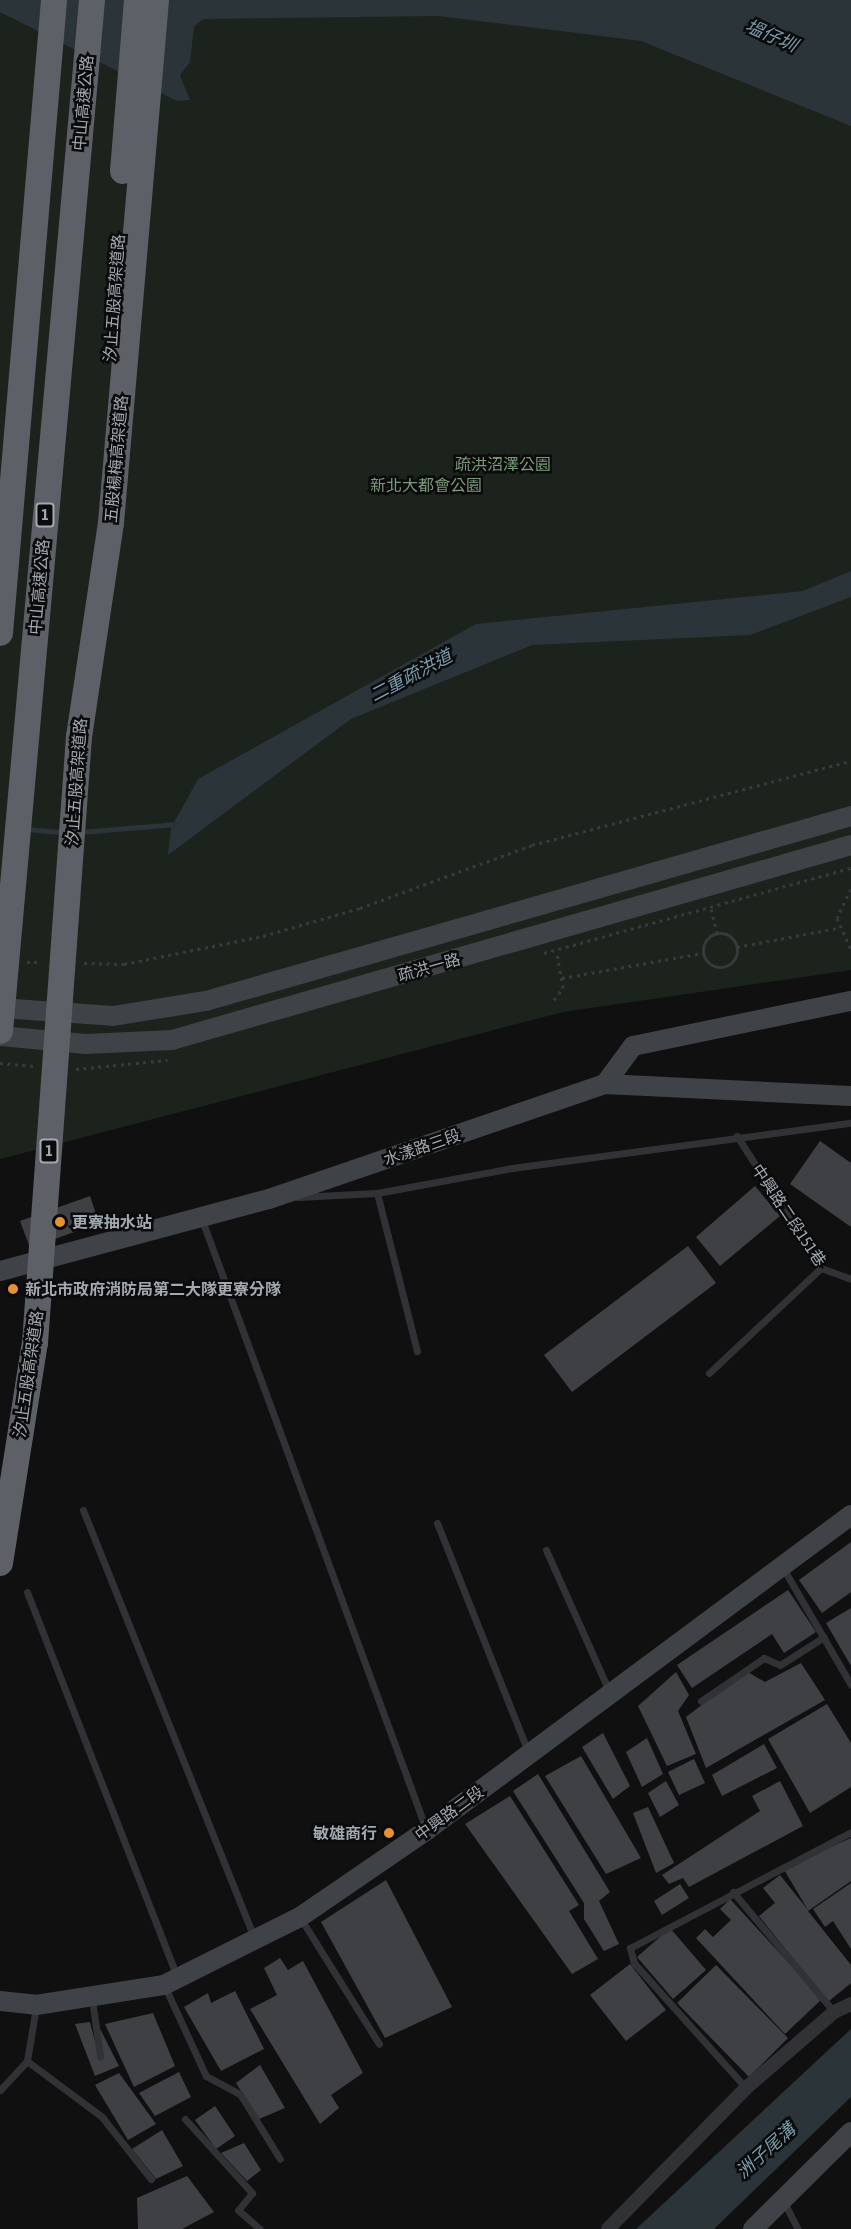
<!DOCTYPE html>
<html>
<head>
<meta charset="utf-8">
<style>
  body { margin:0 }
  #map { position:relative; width:851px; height:2229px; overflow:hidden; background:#101011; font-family:"Asap Condensed","Noto Sans TC",sans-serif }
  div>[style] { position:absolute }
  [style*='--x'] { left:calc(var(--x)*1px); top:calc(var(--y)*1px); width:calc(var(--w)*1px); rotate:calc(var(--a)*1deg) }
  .green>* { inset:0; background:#1c231d }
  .water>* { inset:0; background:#2a3439 }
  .stream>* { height:5px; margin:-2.5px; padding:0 2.5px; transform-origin:2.5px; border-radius:2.5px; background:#2a3439 }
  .building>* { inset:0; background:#3f4044 }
  .path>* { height:3px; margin-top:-1.5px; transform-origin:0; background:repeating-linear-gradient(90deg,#37393d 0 3px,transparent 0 7.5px) }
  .path>.ring { margin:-1.5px; padding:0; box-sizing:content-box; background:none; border:3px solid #37393d; border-radius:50% }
  .lane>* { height:7px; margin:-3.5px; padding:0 3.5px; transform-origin:3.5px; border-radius:3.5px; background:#313236 }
  .street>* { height:14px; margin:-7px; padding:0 7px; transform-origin:7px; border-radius:7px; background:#313236 }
  .secondary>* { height:20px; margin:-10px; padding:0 10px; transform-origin:10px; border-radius:10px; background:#3f4246 }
  .highway>* { height:26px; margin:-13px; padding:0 13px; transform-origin:13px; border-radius:13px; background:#5d6167 }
  .highway-bridge>* { height:26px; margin:-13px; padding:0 13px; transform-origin:13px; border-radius:13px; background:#5d6167 }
  .dots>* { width:16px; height:16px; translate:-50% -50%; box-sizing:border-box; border:3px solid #0b0b0c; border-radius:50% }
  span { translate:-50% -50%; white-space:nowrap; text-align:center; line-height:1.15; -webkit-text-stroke:5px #0b0b0c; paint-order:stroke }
  .shield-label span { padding:2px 4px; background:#0b0b0c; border:2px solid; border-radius:4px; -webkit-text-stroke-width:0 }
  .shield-label { font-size:15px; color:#a2a9b1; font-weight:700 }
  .street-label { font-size:16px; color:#a2a9b1 }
  .park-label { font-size:16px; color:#7c9b7a }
  .poi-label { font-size:16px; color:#a2a9b1; font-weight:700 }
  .left { translate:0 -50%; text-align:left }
  .right { translate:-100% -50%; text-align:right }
  .water-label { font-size:18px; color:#7a9bab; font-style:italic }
</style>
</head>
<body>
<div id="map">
  <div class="green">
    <div style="clip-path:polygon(0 0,851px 0,851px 970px,563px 1012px,0 1159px)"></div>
  </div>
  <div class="water">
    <div style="clip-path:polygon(0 0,851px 0,851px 126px,641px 41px,438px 16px,203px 19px,194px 27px,190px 62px,180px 75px,190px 100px,177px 101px,0 12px)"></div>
    <div style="clip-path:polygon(851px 571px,851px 597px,750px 635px,532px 645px,351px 719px,168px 855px,171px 828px,198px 779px,476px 624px,803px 591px)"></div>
    <div style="clip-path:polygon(851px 2029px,851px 2097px,714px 2229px,636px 2229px)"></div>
  </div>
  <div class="stream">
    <div style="--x:26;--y:829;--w:38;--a:5"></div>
    <div style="--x:80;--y:832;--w:97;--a:-4.7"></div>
  </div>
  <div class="building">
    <div style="clip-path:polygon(820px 1141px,851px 1163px,851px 1227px,790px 1184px)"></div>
    <div style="clip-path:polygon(755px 1186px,780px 1216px,720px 1266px,696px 1237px)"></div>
    <div style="clip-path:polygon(90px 1196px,99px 1223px,30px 1248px,20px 1221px)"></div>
    <div style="clip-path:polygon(688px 1246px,716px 1283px,572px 1392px,544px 1355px)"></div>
    <div style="clip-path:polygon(851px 1542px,851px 1592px,822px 1613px,799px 1580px)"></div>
    <div style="clip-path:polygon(788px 1590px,816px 1632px,784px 1653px,772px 1634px,692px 1688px,677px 1665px)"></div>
    <div style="clip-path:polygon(851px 1608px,851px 1666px,826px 1623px)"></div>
    <div style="clip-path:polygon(801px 1663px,825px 1700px,706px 1768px,686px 1717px,746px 1671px,765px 1682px)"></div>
    <div style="clip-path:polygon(676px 1672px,689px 1695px,678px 1711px,696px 1754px,667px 1766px,638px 1706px)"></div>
    <div style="clip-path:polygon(827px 1704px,851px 1743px,851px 1787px,810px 1813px,768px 1739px)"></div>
    <div style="clip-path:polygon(603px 1733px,630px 1786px,613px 1799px,582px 1747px)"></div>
    <div style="clip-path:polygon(647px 1738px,663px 1774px,642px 1787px,626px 1752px)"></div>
    <div style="clip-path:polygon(764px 1744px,777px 1768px,722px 1796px,712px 1775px)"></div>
    <div style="clip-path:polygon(581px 1756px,641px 1858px,606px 1874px,545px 1776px)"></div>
    <div style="clip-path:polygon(694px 1759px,705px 1783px,679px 1795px,668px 1772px)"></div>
    <div style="clip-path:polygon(538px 1774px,610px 1892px,599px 1901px,619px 1944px,604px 1951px,584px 1919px,584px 1903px,513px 1791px)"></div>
    <div style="clip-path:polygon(666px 1781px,679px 1805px,660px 1817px,648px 1793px)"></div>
    <div style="clip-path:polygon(780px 1781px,803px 1826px,689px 1887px,683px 1878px,669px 1884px,662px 1875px,760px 1811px,752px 1796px)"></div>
    <div style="clip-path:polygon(510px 1796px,579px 1905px,569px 1911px,598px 1959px,572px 1974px,465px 1824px)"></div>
    <div style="clip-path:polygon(648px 1807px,674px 1863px,656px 1873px,633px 1813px)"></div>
    <div style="clip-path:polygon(851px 1838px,851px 1881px,808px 1911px,851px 1965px,851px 1983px,828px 2002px,759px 1916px,775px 1903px,763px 1888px,780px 1875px,808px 1910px,783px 1868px)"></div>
    <div style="clip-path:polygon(386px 1880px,452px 2007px,385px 2038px,321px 1922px)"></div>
    <div style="clip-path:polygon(851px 1883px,851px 1949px,833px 1921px,825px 1927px,813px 1909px)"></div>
    <div style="clip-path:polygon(680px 1884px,689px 1898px,662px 1915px,654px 1901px)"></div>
    <div style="clip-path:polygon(730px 1899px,822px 1999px,785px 2034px,696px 1938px,705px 1929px,713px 1937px,731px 1920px,720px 1909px)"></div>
    <div style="clip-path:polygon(670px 1928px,706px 1970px,673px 1999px,637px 1957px)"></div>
    <div style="clip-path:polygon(280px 1958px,288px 1970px,303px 1961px,363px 2073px,331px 2095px,339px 2108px,320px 2124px,250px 2009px,277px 1995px,264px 1968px)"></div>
    <div style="clip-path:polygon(630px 1964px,666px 2010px,626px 2041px,590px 1995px)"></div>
    <div style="clip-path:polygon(716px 1965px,788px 2038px,749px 2077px,677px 2003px)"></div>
    <div style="clip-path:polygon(235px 1991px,264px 2049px,221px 2071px,184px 2007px,208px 1993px,211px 2003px)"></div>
    <div style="clip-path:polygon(153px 2013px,175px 2066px,134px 2087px,105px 2024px)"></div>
    <div style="clip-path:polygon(90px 2022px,100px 2061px,97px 2023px,119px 2066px,95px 2076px,75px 2024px)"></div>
    <div style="clip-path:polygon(260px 2065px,285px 2108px,259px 2119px,236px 2083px)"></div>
    <div style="clip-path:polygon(179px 2072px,191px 2097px,155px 2116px,139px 2093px)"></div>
    <div style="clip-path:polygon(119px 2073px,156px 2124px,128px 2140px,95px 2085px)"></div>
    <div style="clip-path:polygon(215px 2106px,235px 2136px,216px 2149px,195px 2120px)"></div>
    <div style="clip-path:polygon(162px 2130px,183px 2166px,156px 2179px,132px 2149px)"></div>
    <div style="clip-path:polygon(244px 2143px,261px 2170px,247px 2181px,221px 2153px)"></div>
    <div style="clip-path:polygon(187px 2176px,214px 2212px,182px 2229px,138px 2229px,137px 2198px)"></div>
  </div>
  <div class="path">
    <div style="--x:851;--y:889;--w:32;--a:116"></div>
    <div style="--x:837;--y:918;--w:35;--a:66"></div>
    <div style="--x:711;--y:909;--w:25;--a:76"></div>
    <div class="ring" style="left:703px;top:933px;width:31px;height:31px"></div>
    <div style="--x:737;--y:947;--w:103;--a:-10.7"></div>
    <div style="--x:544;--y:953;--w:319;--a:-15.5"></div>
    <div style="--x:27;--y:962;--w:14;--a:0"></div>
    <div style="--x:84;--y:963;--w:40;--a:1.4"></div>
    <div style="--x:124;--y:964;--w:142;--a:-11.4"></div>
    <div style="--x:263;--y:936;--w:101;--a:-16.1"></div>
    <div style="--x:360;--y:908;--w:183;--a:-20.1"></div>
    <div style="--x:532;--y:845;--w:330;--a:-14.8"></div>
    <div style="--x:562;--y:978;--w:143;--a:-10.1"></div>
    <div style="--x:554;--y:1000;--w:15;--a:-53"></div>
    <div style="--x:563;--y:988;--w:36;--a:-100"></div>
    <div style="--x:0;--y:1063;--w:34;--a:5"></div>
    <div style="--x:76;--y:1069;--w:92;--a:-5.6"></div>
  </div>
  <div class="lane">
    <div style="--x:737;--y:1136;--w:156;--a:57.5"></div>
    <div style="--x:821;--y:1268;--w:32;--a:20"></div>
    <div style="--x:377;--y:1193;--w:163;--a:75.8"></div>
    <div style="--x:298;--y:1197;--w:79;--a:-2.9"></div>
    <div style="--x:377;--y:1193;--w:137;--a:-10.5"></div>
    <div style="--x:512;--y:1168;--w:342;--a:-7.6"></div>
    <div style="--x:202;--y:1220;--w:649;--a:69.81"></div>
    <div style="--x:709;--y:1373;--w:154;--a:-43.2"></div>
    <div style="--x:83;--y:1510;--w:461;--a:68.2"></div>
    <div style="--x:437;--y:1523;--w:246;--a:68.3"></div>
    <div style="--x:546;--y:1550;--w:157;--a:65.9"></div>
    <div style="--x:783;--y:1568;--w:135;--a:59.8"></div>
    <div style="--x:27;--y:1592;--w:412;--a:68.7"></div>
    <div style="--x:701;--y:1701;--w:76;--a:-34.3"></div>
    <div style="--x:764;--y:1658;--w:17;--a:24"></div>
    <div style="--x:780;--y:1665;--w:52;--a:-32.5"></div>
    <div style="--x:733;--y:1892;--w:157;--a:49.9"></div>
    <div style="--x:301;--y:1919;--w:147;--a:58"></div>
    <div style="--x:165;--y:1987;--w:98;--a:65.3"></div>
    <div style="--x:206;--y:2076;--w:38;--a:28"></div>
    <div style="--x:240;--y:2094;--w:76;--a:58.4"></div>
    <div style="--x:92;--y:1999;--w:58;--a:82"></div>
    <div style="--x:36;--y:2007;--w:55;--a:99.5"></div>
    <div style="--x:27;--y:2061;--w:94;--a:36.7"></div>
    <div style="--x:102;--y:2117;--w:79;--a:51.7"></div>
    <div style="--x:746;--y:2088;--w:168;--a:-131.9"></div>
    <div style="--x:634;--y:1963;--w:16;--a:-105"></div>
    <div style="--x:630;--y:1948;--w:250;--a:-27.7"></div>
    <div style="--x:0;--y:2090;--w:40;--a:-47"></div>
    <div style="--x:185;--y:2119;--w:100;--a:47.8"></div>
    <div style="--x:252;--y:2193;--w:22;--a:129"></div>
    <div style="--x:238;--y:2210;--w:29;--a:41"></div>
    <div style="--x:784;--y:2202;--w:30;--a:63"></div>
  </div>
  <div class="street">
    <div style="--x:608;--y:2229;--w:197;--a:-45.6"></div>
    <div style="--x:746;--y:2088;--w:116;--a:-40.8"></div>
    <div style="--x:834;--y:2012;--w:19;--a:-25"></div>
  </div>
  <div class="secondary">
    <div style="--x:0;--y:1008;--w:113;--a:4"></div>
    <div style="--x:113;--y:1016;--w:94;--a:-9.2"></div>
    <div style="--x:206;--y:1001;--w:671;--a:-16"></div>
    <div style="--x:0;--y:1036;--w:86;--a:5.3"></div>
    <div style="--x:86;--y:1044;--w:86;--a:-2.7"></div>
    <div style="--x:172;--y:1040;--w:706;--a:-16.02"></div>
    <div style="--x:605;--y:1084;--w:47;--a:-53.6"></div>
    <div style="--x:633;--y:1046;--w:223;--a:-11.7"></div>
    <div style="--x:0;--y:1271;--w:278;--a:-15"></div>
    <div style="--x:269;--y:1199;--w:355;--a:-18.9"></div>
    <div style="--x:605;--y:1084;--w:246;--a:2.8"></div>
    <div style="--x:0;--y:2001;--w:36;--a:6"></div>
    <div style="--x:36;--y:2005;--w:130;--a:-8.9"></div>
    <div style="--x:164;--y:1985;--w:152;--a:-26.6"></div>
    <div style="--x:300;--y:1917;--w:154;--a:-34.4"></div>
    <div style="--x:427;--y:1830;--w:528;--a:-36.61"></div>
    <div style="--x:753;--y:2229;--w:138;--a:-44.7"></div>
  </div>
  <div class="highway">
    <div style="--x:123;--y:171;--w:172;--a:-85.3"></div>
    <div style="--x:0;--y:633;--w:635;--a:-85.12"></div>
    <div style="--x:79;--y:737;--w:216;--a:-81.5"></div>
    <div style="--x:111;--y:523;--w:525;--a:-85.08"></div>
  </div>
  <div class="highway-bridge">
    <div style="--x:0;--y:1031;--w:1035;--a:-84.9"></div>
    <div style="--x:0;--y:1563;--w:223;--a:-81"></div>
    <div style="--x:35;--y:1343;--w:608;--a:-85.85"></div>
  </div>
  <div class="dots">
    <div style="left:60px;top:1222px;background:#e69233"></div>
    <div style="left:13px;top:1289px;background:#e69233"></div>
    <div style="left:389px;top:1833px;background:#e69233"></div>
  </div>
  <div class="shield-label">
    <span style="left:45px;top:515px">1</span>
    <span style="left:49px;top:1151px">1</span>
  </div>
  <div class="street-label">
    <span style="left:83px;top:103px;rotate:-85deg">中山高速公路</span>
    <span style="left:114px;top:298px;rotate:-86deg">汐止五股高架道路</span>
    <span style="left:116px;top:459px;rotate:-85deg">五股楊梅高架道路</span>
    <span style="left:39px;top:587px;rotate:-85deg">中山高速公路</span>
    <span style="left:76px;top:782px;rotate:-86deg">汐止五股高架道路</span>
    <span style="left:429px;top:967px;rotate:-16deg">疏洪一路</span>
    <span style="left:422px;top:1147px;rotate:-19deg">水漾路三段</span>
    <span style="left:789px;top:1215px;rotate:56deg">中興路二段151巷</span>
    <span style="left:28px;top:1374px;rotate:-82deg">汐止五股高架道路</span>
    <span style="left:449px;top:1813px;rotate:-36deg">中興路二段</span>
  </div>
  <div class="park-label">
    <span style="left:503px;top:464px">疏洪沼澤公園</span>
    <span style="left:426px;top:485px">新北大都會公園</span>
  </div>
  <div class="poi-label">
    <span class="left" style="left:72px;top:1222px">更寮抽水站</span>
    <span class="left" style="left:25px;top:1289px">新北市政府消防局第二大隊更寮分隊</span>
    <span class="right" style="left:377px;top:1833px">敏雄商行</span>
  </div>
  <div class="water-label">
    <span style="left:771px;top:36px;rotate:24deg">塭仔圳</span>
    <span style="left:411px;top:676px;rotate:-28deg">二重疏洪道</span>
    <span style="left:766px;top:2151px;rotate:-42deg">洲子尾溝</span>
  </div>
</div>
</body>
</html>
